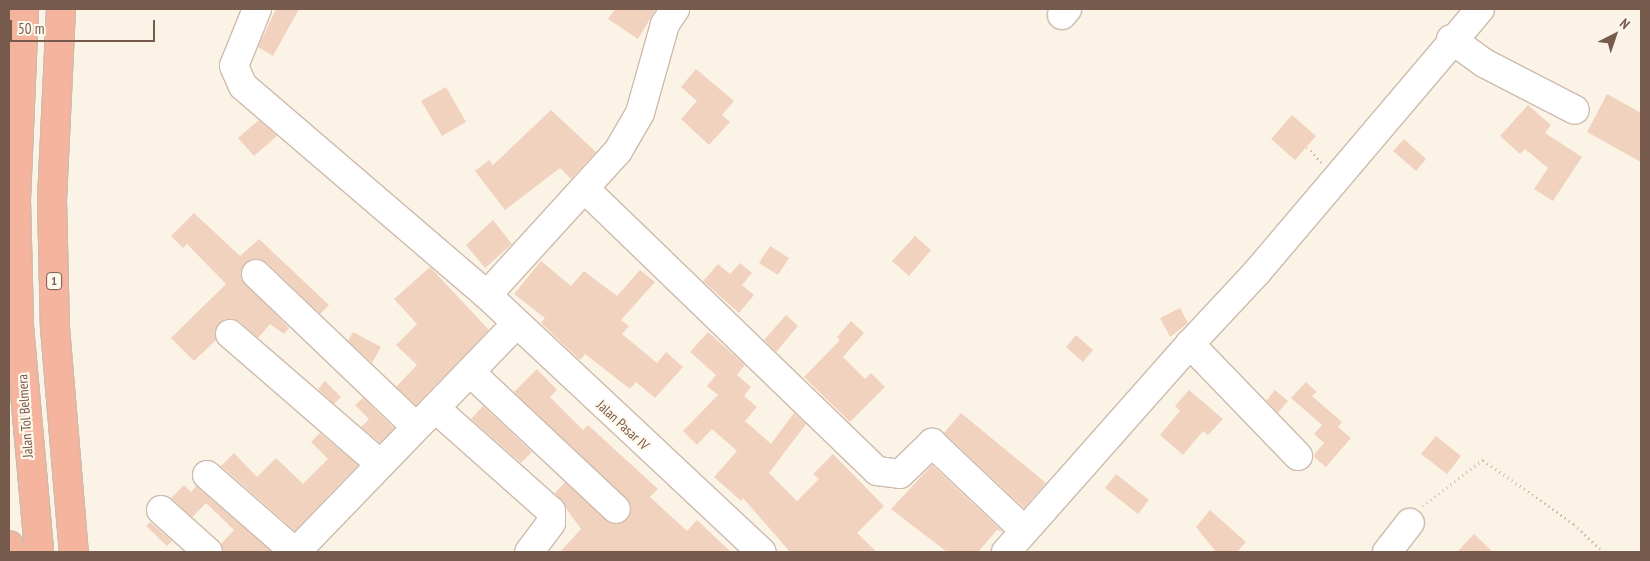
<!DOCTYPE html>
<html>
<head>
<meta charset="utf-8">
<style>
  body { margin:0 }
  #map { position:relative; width:1650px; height:561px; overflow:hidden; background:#fcf3e7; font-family:"PT Sans Narrow",sans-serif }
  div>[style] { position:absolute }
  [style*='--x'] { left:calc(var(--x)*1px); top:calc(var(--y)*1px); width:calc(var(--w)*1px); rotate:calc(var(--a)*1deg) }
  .building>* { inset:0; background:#f1d2be }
  .path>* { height:3px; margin-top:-1.5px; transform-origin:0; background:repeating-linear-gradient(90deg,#d6b5a1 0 1px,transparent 0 5px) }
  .roads { filter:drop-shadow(1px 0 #cebbad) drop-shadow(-1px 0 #cebbad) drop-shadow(0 1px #cebbad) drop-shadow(0 -1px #cebbad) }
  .minor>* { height:28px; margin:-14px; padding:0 14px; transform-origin:14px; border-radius:14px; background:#fff }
  .highway>* { height:28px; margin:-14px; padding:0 14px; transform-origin:14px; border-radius:14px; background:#f5b49e }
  span { translate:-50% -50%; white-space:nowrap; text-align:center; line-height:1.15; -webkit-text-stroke:4.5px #fff8ed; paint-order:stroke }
  .shield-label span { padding:1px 4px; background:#fff8ed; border:1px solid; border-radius:4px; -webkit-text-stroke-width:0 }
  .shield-label { font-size:12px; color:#765a4b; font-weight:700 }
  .street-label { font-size:14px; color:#765a4b }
  .frame { position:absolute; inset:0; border:10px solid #765a4b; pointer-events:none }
  .north { position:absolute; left:1590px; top:10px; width:50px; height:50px; -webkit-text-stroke:4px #fff8ed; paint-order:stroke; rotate:41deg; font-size:14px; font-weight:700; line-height:20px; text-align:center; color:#765a4b }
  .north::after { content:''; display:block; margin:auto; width:18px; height:22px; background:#765a4b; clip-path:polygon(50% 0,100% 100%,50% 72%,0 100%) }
  .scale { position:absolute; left:10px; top:20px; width:145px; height:22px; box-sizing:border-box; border:2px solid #765a4b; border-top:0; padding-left:6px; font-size:15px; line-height:18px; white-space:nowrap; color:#765a4b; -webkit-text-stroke:4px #fff8ed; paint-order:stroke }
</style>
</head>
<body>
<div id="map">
  <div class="building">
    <div style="clip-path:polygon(276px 9px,299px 9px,273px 56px,258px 47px)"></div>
    <div style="clip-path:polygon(615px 9px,656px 9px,638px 39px,608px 19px)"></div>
    <div style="clip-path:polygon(696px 69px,734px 101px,722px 115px,730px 122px,709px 145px,681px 119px,697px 101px,681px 87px)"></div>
    <div style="clip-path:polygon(446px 87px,466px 122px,442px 136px,421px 101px)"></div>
    <div style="clip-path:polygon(1607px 94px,1641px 113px,1641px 162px,1587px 132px)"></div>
    <div style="clip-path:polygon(1528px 105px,1551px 125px,1545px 133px,1582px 157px,1553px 201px,1534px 189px,1548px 168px,1525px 149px,1520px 154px,1500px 136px)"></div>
    <div style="clip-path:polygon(551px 110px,596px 152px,571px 179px,560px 168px,505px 210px,475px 171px,489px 160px,493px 165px)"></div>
    <div style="clip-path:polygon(1292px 115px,1316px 136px,1295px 160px,1271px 139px)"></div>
    <div style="clip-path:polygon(259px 120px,277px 136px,254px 156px,238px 138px)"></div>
    <div style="clip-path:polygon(1404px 139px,1426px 159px,1416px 171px,1393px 151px)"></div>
    <div style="clip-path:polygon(194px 213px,240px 256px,259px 239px,329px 305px,320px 314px,267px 263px,251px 259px,241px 270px,241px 279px,289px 328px,284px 334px,270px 324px,258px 338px,240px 322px,224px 319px,215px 331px,216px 340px,194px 361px,171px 338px,226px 284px,187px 244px,183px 248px,171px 236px)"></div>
    <div style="clip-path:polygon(493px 220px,512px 244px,485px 268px,466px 245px)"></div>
    <div style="clip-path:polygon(915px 236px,931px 250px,909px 276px,892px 261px)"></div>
    <div style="clip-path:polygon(770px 246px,789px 258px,778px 275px,759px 263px)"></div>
    <div style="clip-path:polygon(541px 261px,571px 286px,584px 271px,617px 296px,640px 270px,655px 282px,621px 320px,629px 326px,622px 334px,657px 363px,666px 352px,683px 367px,655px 398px,636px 382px,630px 389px,585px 354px,580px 360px,541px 323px,545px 318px,514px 294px)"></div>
    <div style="clip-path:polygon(740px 263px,752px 273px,742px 285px,754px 295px,739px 313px,703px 281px,718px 264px,730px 274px)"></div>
    <div style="clip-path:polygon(430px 267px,489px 330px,416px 405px,396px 387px,417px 365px,396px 345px,417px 324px,394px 299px)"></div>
    <div style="clip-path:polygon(1180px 308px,1188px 323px,1170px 337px,1160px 318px)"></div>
    <div style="clip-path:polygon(786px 315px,798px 326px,776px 352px,764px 340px)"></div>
    <div style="clip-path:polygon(851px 321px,864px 333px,843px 357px,865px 379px,871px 373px,885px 387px,850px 422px,804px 377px,840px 340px,837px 337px)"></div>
    <div style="clip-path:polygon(353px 332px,381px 347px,372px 363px,348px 341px)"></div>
    <div style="clip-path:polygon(708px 332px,745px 365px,737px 375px,751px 387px,744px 396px,757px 407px,745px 421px,771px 444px,794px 413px,806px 424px,769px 473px,797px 501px,819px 479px,813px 474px,833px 454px,884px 506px,857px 533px,877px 552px,790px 552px,743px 498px,741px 501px,714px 477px,737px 451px,712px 429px,697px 445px,683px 431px,718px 395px,707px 386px,716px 375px,690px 352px)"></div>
    <div style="clip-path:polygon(1076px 335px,1093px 350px,1083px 362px,1066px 347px)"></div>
    <div style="clip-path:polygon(537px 369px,557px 390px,550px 397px,583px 430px,588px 425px,658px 489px,650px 497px,687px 531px,697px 520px,731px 552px,560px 552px,581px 529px,555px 493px,565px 482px,612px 524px,627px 520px,631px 505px,514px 392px)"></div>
    <div style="clip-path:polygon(325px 381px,341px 397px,334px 404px,318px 389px)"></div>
    <div style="clip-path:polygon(1306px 382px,1317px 392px,1312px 396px,1342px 422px,1338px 427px,1351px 438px,1326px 467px,1313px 456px,1324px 443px,1314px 434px,1322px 425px,1291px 398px)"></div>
    <div style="clip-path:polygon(1189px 390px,1223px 419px,1208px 435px,1203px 431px,1183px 455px,1160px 435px,1180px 411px,1175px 406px)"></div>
    <div style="clip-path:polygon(1275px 390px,1288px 401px,1278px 413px,1266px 401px)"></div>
    <div style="clip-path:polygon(363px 398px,394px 428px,380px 443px,361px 427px,369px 419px,355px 405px)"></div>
    <div style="clip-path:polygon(483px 406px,532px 452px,521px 463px,471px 419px)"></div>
    <div style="clip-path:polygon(961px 413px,1046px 483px,1024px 508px,944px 433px)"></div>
    <div style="clip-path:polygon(320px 433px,358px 465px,295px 531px,221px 466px,234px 453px,257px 477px,276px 458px,303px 484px,328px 459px,311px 442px)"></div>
    <div style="clip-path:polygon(1436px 436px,1461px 456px,1447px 474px,1421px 454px)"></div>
    <div style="clip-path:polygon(932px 465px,1003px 532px,997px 530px,978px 552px,947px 552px,891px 509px)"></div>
    <div style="clip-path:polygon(1116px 474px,1149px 500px,1138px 514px,1105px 488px)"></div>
    <div style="clip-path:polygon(184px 485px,191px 492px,196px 486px,272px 552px,223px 552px,221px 544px,234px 530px,206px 503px,192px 517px,171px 498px)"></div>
    <div style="clip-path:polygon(1210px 510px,1246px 542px,1237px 552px,1216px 552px,1196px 527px)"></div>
    <div style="clip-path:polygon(150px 522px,172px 541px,167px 546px,146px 526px)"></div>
    <div style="clip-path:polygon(1474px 534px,1493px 552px,1457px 552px)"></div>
  </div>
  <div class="path">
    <div style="--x:1307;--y:147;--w:21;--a:47"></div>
    <div style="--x:1423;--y:506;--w:76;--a:-37.5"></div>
    <div style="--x:1483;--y:460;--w:111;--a:35.1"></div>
    <div style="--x:1574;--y:524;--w:40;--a:44"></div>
  </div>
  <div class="roads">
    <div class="minor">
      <div style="--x:257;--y:9;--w:61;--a:112"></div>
      <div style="--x:234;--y:66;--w:22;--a:66"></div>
      <div style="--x:243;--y:86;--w:321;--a:40.6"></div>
      <div style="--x:487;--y:295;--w:376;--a:43.1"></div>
      <div style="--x:1062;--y:15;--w:8;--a:-50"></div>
      <div style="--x:1451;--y:39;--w:41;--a:36"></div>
      <div style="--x:1484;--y:63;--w:102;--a:27.3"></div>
      <div style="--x:585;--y:189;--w:406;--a:44"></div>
      <div style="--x:877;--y:471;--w:23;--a:7"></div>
      <div style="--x:900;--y:474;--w:45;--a:-44.1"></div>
      <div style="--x:932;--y:443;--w:127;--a:43.4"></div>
      <div style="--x:256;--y:274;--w:221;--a:43.7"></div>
      <div style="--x:487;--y:295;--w:195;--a:-47.7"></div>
      <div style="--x:618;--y:151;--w:44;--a:-59.9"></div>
      <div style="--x:640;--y:113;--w:92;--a:-74.3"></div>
      <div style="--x:665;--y:24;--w:18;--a:-56"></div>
      <div style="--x:230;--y:334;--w:198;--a:40.9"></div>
      <div style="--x:470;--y:372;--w:200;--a:43.2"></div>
      <div style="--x:435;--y:408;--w:155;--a:41.6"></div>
      <div style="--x:551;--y:511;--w:12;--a:90"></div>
      <div style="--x:551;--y:523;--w:36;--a:127"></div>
      <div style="--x:1298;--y:456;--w:156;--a:-134"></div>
      <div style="--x:1190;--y:344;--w:100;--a:-47"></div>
      <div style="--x:1258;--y:271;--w:343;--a:-49.7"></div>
      <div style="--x:207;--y:475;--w:117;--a:41.2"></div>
      <div style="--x:161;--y:510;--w:63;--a:41.8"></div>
      <div style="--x:296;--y:552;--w:315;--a:-46"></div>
      <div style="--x:1006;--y:552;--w:278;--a:-48.5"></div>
      <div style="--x:1387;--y:552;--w:37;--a:-52"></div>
    </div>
    <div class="highway">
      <div style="--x:24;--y:9;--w:191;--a:92.4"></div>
      <div style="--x:16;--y:200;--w:126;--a:88.6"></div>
      <div style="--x:19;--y:326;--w:227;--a:84.9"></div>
      <div style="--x:61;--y:9;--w:190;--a:92.7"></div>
      <div style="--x:52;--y:199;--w:129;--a:88.7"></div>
      <div style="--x:55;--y:328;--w:225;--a:85.2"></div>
      <div style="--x:9;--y:545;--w:7;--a:74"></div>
    </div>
  </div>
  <div class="shield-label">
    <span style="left:54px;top:281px">1</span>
  </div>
  <div class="street-label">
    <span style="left:25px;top:416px;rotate:-94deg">Jalan Tol Belmera</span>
    <span style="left:623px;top:425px;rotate:43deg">Jalan Pasar IV</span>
  </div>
  <div class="frame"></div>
  <div class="north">N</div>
  <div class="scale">50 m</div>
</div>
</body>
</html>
